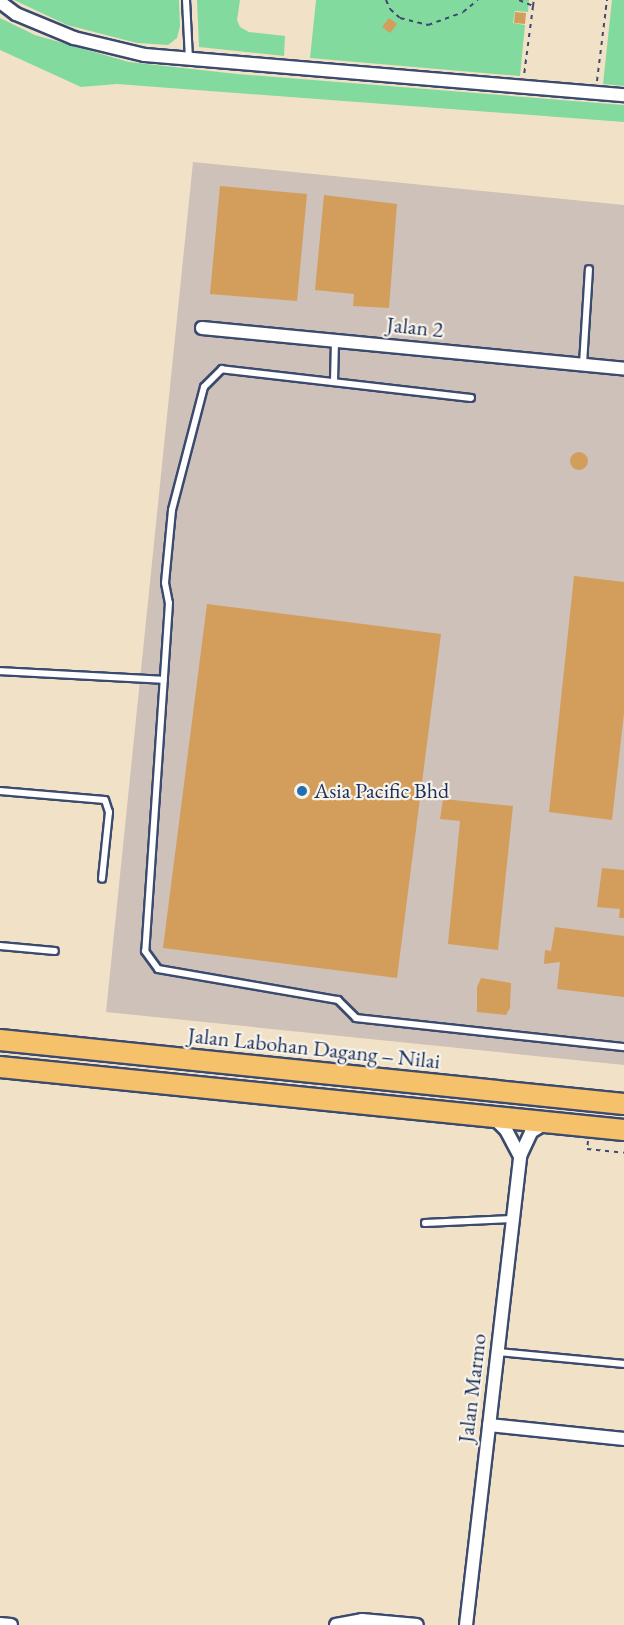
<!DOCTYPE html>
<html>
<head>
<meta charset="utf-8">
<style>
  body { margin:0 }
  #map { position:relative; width:624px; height:1625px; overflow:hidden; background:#f1e2c7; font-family:"EB Garamond",serif }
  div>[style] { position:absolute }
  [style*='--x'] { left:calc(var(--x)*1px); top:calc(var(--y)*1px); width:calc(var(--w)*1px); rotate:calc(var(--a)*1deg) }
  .industrial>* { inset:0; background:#cec1b9 }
  .green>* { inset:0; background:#83da9f }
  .building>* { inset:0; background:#d39e5b }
  .round { border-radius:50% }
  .path>* { height:2px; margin-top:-1px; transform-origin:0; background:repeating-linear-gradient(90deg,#3b4a6e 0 4.5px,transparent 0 9px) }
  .roads { filter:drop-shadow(2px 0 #3b4a6e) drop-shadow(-2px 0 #3b4a6e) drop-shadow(0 2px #3b4a6e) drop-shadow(0 -2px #3b4a6e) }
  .service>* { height:6px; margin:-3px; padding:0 3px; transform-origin:3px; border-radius:3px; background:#fff }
  .minor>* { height:12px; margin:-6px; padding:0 6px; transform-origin:6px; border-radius:6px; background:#fff }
  .primary>* { height:20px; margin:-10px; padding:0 10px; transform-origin:10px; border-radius:10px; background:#f5c16b }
  .dots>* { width:16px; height:16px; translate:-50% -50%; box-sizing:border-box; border:3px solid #f7f3e8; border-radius:50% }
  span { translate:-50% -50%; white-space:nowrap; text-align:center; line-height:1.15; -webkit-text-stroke:4.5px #f7f3e8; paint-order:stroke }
  .street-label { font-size:22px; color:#1b2f5e }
  .poi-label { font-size:22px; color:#1b2f5e }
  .left { translate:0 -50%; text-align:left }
</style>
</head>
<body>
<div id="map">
  <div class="industrial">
    <div style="clip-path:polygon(193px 162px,624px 205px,624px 1065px,106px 1012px)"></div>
  </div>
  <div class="green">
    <div style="clip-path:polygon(14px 0,179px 0,180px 26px,177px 38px,168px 45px,137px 43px,67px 25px)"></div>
    <div style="clip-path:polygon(197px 0,240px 0,237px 20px,240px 27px,249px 32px,285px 36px,284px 56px,199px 47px)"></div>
    <div style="clip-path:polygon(316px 0,529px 0,528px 12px,515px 11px,513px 23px,525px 25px,520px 76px,310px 58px)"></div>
    <div style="clip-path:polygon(612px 0,624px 0,624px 86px,603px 84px)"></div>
    <div style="clip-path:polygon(0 18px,35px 35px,129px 62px,237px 74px,624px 105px,624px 122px,117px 84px,81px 87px,0 50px)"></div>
  </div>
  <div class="building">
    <div style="clip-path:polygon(515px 12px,526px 13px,525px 24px,514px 23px)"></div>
    <div style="clip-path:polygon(389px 18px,397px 24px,390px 33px,382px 27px)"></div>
    <div style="clip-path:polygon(220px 186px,307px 194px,297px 301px,210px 294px)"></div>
    <div style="clip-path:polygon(324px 195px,397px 204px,389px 308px,353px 306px,354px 294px,315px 290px)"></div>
    <div class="round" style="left:570px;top:452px;width:18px;height:18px"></div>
    <div style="clip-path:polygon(574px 576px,624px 582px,624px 713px,612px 820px,549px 812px)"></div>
    <div style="clip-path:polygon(207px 604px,441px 634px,397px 978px,163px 948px)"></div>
    <div style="clip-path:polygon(443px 799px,513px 806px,498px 950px,448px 944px,460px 821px,440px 819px)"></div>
    <div style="clip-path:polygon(602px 868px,624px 870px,624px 918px,619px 918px,620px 909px,597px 907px)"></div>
    <div style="clip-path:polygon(555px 927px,624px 936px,624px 997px,557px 989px,560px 962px,544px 964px,545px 950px,551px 951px)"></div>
    <div style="clip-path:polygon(481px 978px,511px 983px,510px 1008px,506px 1015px,477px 1012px,477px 987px)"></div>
  </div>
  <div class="path">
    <div style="--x:386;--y:0;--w:10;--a:66"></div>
    <div style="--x:390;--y:9;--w:13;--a:42"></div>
    <div style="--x:400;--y:18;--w:29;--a:14"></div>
    <div style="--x:428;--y:25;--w:37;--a:-20"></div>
    <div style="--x:463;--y:12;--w:19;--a:-39"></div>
    <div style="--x:519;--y:0;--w:15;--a:23"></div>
    <div style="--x:533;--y:6;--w:70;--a:97.4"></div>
    <div style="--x:533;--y:6;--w:6;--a:-81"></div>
    <div style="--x:597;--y:81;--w:82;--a:-83"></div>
    <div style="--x:588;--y:1141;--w:8;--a:97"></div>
    <div style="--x:587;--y:1149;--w:37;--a:6"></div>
  </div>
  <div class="roads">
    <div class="service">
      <div style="--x:186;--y:0;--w:59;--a:87.1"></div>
      <div style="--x:583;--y:364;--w:95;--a:-86.4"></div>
      <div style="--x:334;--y:382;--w:41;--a:-88.6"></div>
      <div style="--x:471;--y:398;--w:251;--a:-173.4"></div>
      <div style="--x:222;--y:369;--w:25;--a:135"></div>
      <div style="--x:204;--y:387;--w:127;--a:104.6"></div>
      <div style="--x:172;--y:510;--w:73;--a:95.5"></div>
      <div style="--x:165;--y:583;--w:20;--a:79"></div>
      <div style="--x:169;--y:603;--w:349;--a:93.9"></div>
      <div style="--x:145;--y:951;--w:22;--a:54"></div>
      <div style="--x:158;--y:969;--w:183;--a:9.8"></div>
      <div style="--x:338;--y:1000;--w:25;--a:45"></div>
      <div style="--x:356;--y:1018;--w:270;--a:6.2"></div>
      <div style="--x:0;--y:671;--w:164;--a:3.1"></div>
      <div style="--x:0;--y:791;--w:105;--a:4.9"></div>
      <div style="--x:105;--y:800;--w:13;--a:72"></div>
      <div style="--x:109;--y:812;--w:67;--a:96"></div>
      <div style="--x:0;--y:946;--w:55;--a:5.2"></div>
      <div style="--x:425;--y:1223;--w:87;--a:-2.6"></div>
      <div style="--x:498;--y:1352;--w:127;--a:5.4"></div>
    </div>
    <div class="minor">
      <div style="--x:0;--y:2;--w:20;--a:37"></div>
      <div style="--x:16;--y:14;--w:63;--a:22.5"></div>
      <div style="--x:74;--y:38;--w:73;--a:13.5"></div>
      <div style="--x:145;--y:55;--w:481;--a:4.8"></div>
      <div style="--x:202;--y:328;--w:424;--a:5.5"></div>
      <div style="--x:495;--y:1119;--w:16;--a:45"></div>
      <div style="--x:506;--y:1130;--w:30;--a:62"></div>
      <div style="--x:489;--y:1425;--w:136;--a:5.9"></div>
      <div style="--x:0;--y:1624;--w:11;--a:5"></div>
      <div style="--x:336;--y:1625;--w:26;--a:-11"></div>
      <div style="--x:362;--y:1620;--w:55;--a:5.2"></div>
      <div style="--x:466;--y:1625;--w:472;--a:-83.4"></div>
      <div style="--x:520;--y:1156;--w:26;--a:-65"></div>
      <div style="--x:531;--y:1132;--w:15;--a:-32"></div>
    </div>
    <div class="primary">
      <div style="--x:0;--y:1040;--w:627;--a:5.86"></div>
      <div style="--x:0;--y:1067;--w:627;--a:5.77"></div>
    </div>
  </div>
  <div class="dots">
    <div style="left:302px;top:791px;background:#1f6fb2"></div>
  </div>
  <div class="street-label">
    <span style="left:415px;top:327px;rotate:6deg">Jalan 2</span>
    <span style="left:314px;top:1048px;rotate:6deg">Jalan Labohan Dagang ‒ Nilai</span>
    <span style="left:472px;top:1388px;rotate:-83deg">Jalan Marmo</span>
  </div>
  <div class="poi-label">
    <span class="left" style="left:314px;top:791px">Asia Pacific Bhd</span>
  </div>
</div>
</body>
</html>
